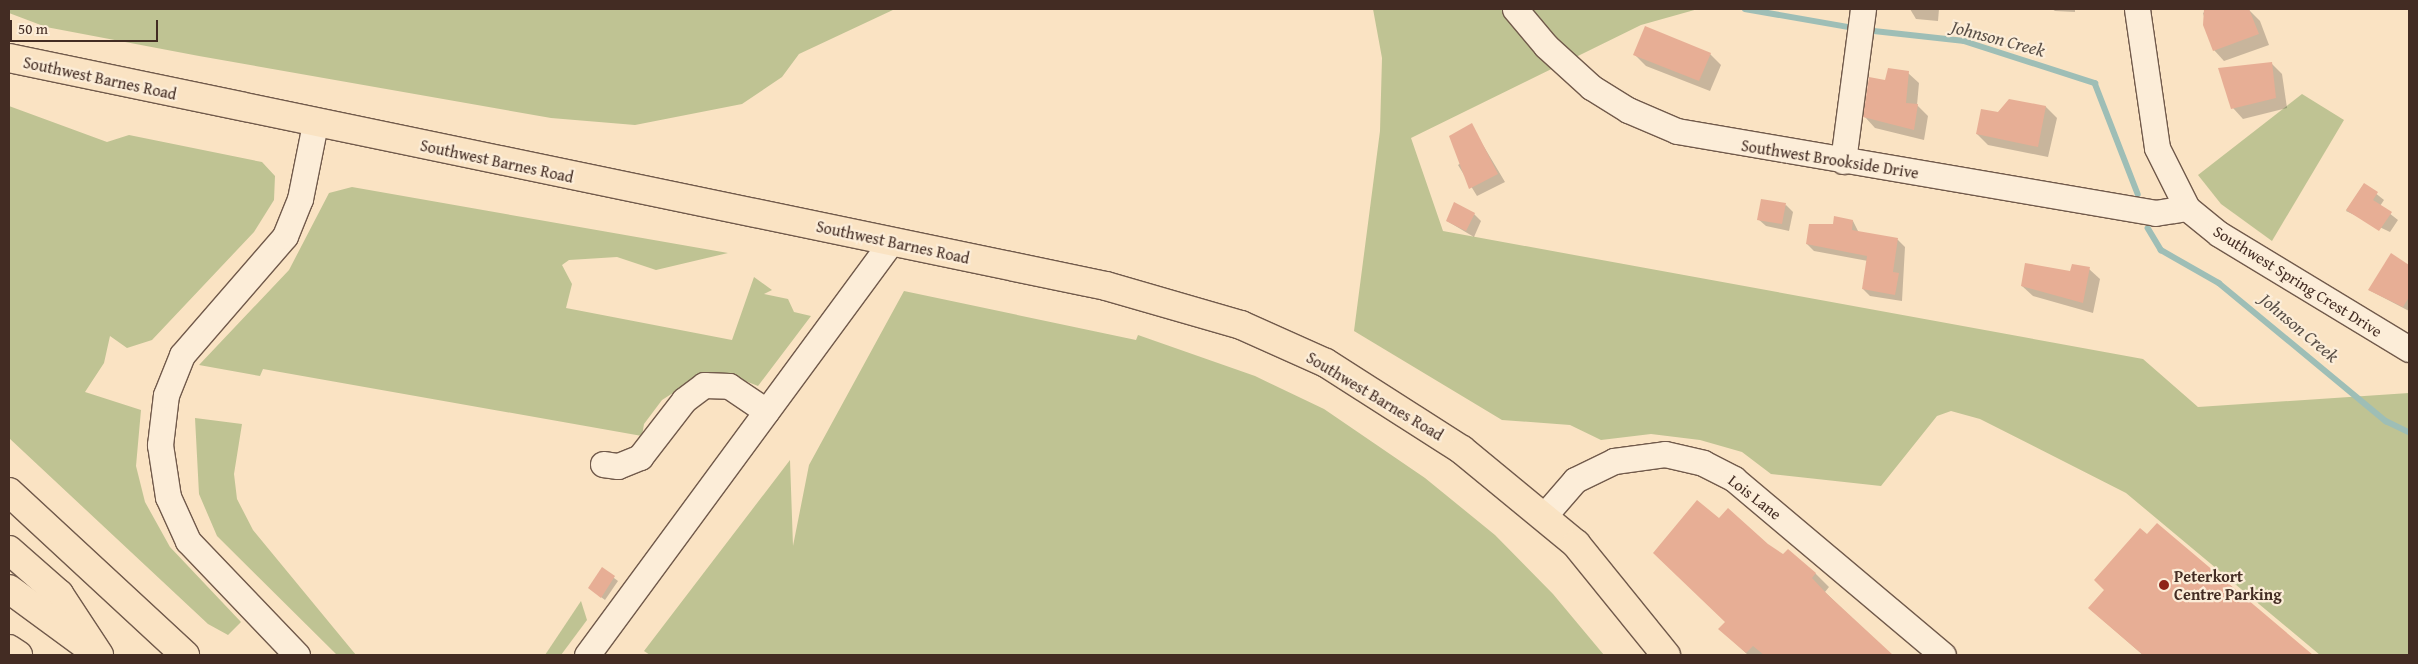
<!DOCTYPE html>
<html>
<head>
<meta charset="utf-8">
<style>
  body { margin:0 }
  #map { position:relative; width:2418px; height:664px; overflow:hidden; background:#fae3c3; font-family:"Gentium Book Plus",serif }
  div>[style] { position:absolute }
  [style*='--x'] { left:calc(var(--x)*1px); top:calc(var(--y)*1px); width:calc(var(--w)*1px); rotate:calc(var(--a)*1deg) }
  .green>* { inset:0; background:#bfc393 }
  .shadow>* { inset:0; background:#0003 }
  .stream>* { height:5.5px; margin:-2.75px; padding:0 2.75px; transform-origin:2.75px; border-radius:2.75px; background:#9ebeb6 }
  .building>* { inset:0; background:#e7ae95 }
  .roads { filter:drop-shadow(1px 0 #715a4b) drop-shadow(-1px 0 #715a4b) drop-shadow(0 1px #715a4b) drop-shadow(0 -1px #715a4b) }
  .minor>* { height:25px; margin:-12.5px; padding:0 12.5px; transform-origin:12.5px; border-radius:12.5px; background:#fcedd8 }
  .major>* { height:28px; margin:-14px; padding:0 14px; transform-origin:14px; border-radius:14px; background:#fae3c3 }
  .highway>* { height:28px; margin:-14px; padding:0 14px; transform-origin:14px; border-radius:14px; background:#fae3c3 }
  .dots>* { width:14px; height:14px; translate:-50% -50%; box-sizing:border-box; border:2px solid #fcedd8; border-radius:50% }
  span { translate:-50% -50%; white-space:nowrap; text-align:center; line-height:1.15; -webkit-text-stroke:4.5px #fcedd8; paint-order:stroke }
  .street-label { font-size:16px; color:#432c23 }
  .poi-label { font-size:16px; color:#432c23; font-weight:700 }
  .left { translate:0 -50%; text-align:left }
  .water-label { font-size:18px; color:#5a5048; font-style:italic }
  .frame { position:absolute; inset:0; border:10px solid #432c23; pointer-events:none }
  .scale { position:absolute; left:10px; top:20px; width:148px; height:22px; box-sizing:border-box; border:2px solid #432c23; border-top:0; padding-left:6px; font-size:15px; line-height:18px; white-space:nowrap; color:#432c23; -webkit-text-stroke:4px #fcedd8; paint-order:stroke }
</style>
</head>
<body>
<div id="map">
  <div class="green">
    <div style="clip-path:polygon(9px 9px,895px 9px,799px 54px,782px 77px,742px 104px,635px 125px,551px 118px,199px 56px,46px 27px,9px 13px)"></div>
    <div style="clip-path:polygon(1373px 9px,1698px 9px,1641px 25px,1411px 138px,1443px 231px,2143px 359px,2198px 407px,2409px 393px,2409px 655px,2320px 655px,2126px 493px,1980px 419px,1951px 411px,1937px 416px,1881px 486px,1771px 474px,1742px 452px,1700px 440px,1651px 434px,1601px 440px,1570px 425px,1502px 420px,1354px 331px,1380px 131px,1382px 58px)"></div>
    <div style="clip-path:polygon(2302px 94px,2344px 120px,2272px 241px,2221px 204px,2198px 175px)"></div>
    <div style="clip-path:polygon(9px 106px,107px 142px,129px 135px,262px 162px,275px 176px,274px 200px,254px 232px,152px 340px,127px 348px,110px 336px,104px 363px,85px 392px,141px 410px,136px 466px,145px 502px,170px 547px,241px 622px,228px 635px,208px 624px,9px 438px)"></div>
    <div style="clip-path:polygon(352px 187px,728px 253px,656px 270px,617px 257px,569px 260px,562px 265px,572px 284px,566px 308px,732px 340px,754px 277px,772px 290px,764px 294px,788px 299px,794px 312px,811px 316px,758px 386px,725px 373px,704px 373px,662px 400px,644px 424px,642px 436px,263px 369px,260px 376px,199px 365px,289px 270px,329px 193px)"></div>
    <div style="clip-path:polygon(904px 291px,1136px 340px,1138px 335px,1255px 376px,1324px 409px,1425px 478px,1495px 535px,1553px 594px,1604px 655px,650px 655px,644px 651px,790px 460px,793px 546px,809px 465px)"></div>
    <div style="clip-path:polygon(195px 418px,242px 424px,234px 474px,237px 499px,253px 530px,356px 655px,337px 655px,217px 536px,199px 494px)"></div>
    <div style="clip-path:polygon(581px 601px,587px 620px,561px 655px,545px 655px)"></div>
  </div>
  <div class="shadow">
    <div style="clip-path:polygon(1910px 9px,1939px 9px,1938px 21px,1916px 19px)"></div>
    <div style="clip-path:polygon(2052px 9px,2075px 9px,2075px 12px,2055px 11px)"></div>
    <div style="clip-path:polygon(2209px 9px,2249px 10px,2260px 21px,2269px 45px,2224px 61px,2214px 50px,2203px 13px)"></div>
    <div style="clip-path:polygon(1710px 54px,1721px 65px,1710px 91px,1646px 66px,1635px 55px)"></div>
    <div style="clip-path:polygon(2271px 63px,2282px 74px,2287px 108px,2243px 119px,2233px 108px)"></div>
    <div style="clip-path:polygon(1908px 73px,1919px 83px,1917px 105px,1928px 116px,1924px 140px,1875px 128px,1865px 117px,1886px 81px)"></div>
    <div style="clip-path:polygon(2010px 100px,2046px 107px,2057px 118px,2048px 157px,1988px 145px,1977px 134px)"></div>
    <div style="clip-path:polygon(1471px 125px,1505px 182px,1477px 196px,1458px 165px,1464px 161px)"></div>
    <div style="clip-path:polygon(2364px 184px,2384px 200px,2380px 206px,2398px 220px,2390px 232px,2346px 211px)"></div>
    <div style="clip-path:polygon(1786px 205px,1793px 212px,1789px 231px,1766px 226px,1758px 219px)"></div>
    <div style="clip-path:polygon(1474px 214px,1481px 221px,1474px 237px,1447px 221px)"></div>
    <div style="clip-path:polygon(1853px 221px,1859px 233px,1898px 240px,1905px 247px,1902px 301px,1870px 296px,1863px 289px,1868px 261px,1814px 251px,1807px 244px,1834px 225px)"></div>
    <div style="clip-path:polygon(2391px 255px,2409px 266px,2409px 311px,2369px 290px)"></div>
    <div style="clip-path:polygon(2089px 269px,2100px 279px,2093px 313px,2033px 296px,2022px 286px)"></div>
    <div style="clip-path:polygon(1719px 520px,1815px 573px,1829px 587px,1825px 592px,1890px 655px,1748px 655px,1720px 629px,1727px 622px)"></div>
    <div style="clip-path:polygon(602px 569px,618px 581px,605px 600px,589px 588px)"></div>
    <div style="clip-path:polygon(2089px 608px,2304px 650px,2310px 655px,2143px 655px)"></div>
  </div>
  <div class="stream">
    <div style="--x:1745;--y:9;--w:111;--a:9.9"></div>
    <div style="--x:1865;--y:30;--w:100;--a:6.3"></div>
    <div style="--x:1964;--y:41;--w:138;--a:17.8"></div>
    <div style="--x:2095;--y:83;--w:119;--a:68.8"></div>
    <div style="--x:2148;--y:228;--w:26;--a:59"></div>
    <div style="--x:2161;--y:250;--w:67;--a:29.6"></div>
    <div style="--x:2219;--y:283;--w:217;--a:39.6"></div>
    <div style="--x:2386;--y:421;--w:25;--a:26"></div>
  </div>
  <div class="building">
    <div style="clip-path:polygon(2204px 9px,2249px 9px,2259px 34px,2213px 51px,2203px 25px)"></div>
    <div style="clip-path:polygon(1645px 26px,1711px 53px,1699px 81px,1633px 55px)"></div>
    <div style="clip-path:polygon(2272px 62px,2276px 98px,2231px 109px,2218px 68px)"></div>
    <div style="clip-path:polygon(1888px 68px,1909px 71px,1906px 103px,1918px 104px,1914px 130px,1863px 117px,1869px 77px,1885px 80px)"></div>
    <div style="clip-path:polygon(2009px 99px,2046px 106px,2038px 147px,1976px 134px,1981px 109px,1998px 112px)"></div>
    <div style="clip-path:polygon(1472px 123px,1498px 174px,1469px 189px,1449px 136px)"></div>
    <div style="clip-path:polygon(2364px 183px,2378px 192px,2373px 200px,2392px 212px,2379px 231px,2346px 210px)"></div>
    <div style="clip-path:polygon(1761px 199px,1786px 203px,1782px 224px,1757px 220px)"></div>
    <div style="clip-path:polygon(1454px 202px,1475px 213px,1466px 231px,1446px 221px)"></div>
    <div style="clip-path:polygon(1834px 216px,1853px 220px,1852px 230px,1898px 238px,1893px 272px,1899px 273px,1895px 295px,1862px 289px,1867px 256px,1806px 244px,1809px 224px,1833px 224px)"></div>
    <div style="clip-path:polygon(2391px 253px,2409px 265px,2409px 297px,2403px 307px,2368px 290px)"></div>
    <div style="clip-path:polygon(2025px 263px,2070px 271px,2072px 264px,2090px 267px,2083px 303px,2021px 286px)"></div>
    <div style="clip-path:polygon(1697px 500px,1719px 518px,1728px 508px,1768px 544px,1783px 554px,1788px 549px,1816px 573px,1812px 578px,1827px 594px,1893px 655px,1764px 655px,1753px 646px,1746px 653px,1718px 629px,1725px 622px,1653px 553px)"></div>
    <div style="clip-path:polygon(2157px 523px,2313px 655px,2143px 655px,2088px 608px,2104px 590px,2094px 580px,2140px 528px,2147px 534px)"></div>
    <div style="clip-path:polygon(602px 567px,615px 576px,601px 598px,588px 588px)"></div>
  </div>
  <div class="roads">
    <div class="minor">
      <div style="--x:1515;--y:9;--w:48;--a:50"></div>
      <div style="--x:1546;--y:46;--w:61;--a:42.3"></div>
      <div style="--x:1591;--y:87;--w:44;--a:31.9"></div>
      <div style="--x:1628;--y:110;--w:53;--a:23.2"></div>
      <div style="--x:1677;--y:131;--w:485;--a:9.7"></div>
      <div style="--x:2155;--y:213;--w:32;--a:-9"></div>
      <div style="--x:2137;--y:9;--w:140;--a:81.8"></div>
      <div style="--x:2157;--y:148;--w:67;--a:63.4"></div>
      <div style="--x:2187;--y:208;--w:41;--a:39.1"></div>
      <div style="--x:2219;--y:234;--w:222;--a:31.2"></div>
      <div style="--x:1843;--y:161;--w:153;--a:-82.5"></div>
      <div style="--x:603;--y:464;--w:15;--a:8"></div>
      <div style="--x:618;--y:466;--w:24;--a:-22"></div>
      <div style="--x:640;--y:457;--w:72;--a:-52.3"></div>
      <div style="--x:684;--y:400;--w:25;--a:-37"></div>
      <div style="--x:704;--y:385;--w:25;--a:2"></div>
      <div style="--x:729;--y:386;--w:45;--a:34"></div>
      <div style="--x:1543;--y:517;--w:49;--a:-49.1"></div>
      <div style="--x:1575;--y:480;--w:43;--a:-26"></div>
      <div style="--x:1614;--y:461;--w:51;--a:-7.8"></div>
      <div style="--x:1665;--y:454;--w:39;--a:13"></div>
      <div style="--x:1703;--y:463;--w:35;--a:27"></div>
      <div style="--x:1734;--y:479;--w:273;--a:40.1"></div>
      <div style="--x:297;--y:655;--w:158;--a:-133.7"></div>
      <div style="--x:188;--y:541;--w:48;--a:-114.4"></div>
      <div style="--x:168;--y:497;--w:53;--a:-98.7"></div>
      <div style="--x:160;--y:445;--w:50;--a:-83.2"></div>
      <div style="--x:166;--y:395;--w:43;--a:-68.2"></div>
      <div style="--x:182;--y:355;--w:157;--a:-49.1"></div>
      <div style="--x:285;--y:236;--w:40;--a:-68"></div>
      <div style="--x:300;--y:199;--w:76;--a:-78.7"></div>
      <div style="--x:587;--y:655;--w:513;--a:-53.64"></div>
    </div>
    <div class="major">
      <div style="--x:9;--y:58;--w:1120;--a:11.74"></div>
      <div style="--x:1106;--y:286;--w:141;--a:16.1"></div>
      <div style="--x:1241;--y:325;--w:93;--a:24.1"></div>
      <div style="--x:1326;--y:363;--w:161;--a:32.6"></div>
      <div style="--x:1462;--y:450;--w:148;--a:39.5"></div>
      <div style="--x:1576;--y:544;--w:143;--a:51"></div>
    </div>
    <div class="highway">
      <div style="--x:9;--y:492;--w:240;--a:42.8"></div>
      <div style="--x:9;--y:550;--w:67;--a:41.3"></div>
      <div style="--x:59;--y:594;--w:73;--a:56.7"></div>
      <div style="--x:9;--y:589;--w:93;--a:36.3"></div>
      <div style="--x:9;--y:649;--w:11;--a:34"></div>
    </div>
  </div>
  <div class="dots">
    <div style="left:2164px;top:585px;background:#8f2418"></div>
  </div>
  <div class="street-label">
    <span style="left:100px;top:78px;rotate:12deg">Southwest Barnes Road</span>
    <span style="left:1830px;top:159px;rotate:9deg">Southwest Brookside Drive</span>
    <span style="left:497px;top:161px;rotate:12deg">Southwest Barnes Road</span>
    <span style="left:893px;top:242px;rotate:12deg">Southwest Barnes Road</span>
    <span style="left:2298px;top:281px;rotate:32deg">Southwest Spring Crest Drive</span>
    <span style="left:1375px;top:396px;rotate:31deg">Southwest Barnes Road</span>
    <span style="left:1755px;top:497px;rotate:38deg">Lois Lane</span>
  </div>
  <div class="poi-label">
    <span class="left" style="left:2174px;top:585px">Peterkort<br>Centre Parking</span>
  </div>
  <div class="water-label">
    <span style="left:1998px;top:39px;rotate:15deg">Johnson Creek</span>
    <span style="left:2299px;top:328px;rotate:40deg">Johnson Creek</span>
  </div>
  <div class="frame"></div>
  <div class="scale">50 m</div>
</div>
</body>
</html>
